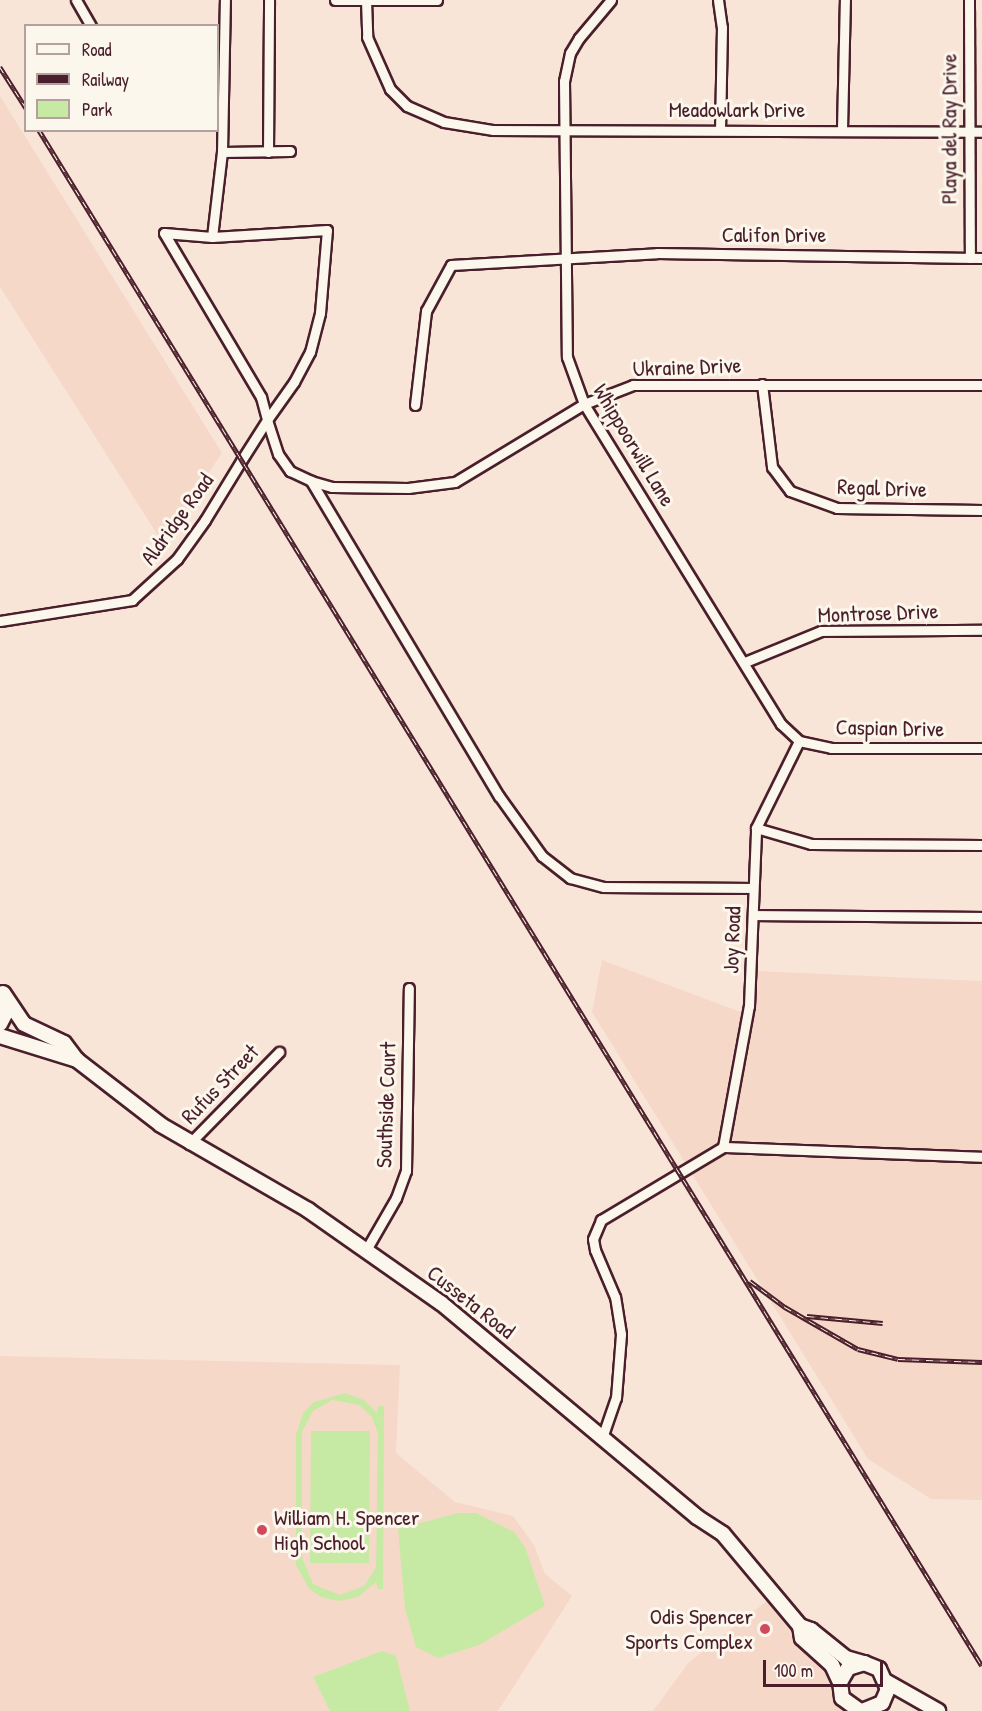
<!DOCTYPE html>
<html>
<head>
<meta charset="utf-8">
<style>
  body { margin:0 }
  #map { position:relative; width:982px; height:1711px; overflow:hidden; background:#f8e5d7; font-family:"Patrick Hand",sans-serif }
  div>[style] { position:absolute }
  [style*='--x'] { left:calc(var(--x)*1px); top:calc(var(--y)*1px); width:calc(var(--w)*1px); rotate:calc(var(--a)*1deg) }
  .built>* { inset:0; background:#f6d8c9 }
  .green>* { inset:0; background:#c6eaa4 }
  .roads { filter:drop-shadow(2px 0 #4a1f2b) drop-shadow(-2px 0 #4a1f2b) drop-shadow(0 2px #4a1f2b) drop-shadow(0 -2px #4a1f2b) }
  .street>* { height:9px; margin:-4.5px; padding:0 4.5px; transform-origin:4.5px; border-radius:4.5px; background:#fbf7ec }
  .secondary>* { height:14px; margin:-7px; padding:0 7px; transform-origin:7px; border-radius:7px; background:#fbf7ec }
  .rail>* { height:4.5px; margin-top:-2.25px; transform-origin:0; background:repeating-linear-gradient(90deg,#fbf7ec 0 7px,#4a1f2b 0 14px); box-sizing:border-box; border-block:2px solid #4a1f2b }
  .dots>* { width:16px; height:16px; translate:-50% -50%; box-sizing:border-box; border:3px solid #fbf7ec; border-radius:50% }
  span { translate:-50% -50%; white-space:nowrap; text-align:center; line-height:1.15; -webkit-text-stroke:6px #fbf7ec; paint-order:stroke }
  .street-label { font-size:22px; color:#4a1f2b }
  .poi-label { font-size:22px; color:#4a1f2b }
  .left { translate:0 -50%; text-align:left }
  .right { translate:-100% -50%; text-align:right }
  .legend { position:absolute; left:24px; top:24px; width:195px; height:108px; box-sizing:border-box; background:#fbf7ec; border:2px solid #b4a19f; margin:0; padding:8px 10px; list-style:none; font-size:18px; color:#4a1f2b }
  .legend li { display:flex; align-items:center; gap:12px; height:30px }
  .legend b { width:30px; border:2px solid #b4a19f }
  .scale { position:absolute; left:763px; top:1660px; width:120px; height:27px; box-sizing:border-box; border:3px solid #4a1f2b; border-top:0; padding-left:8px; font-size:18px; line-height:21px; white-space:nowrap; color:#4a1f2b; -webkit-text-stroke:4px #fbf7ec; paint-order:stroke }
</style>
</head>
<body>
<div id="map">
  <div class="built">
    <div style="clip-path:polygon(0 96px,222px 453px,162px 542px,0 287px)"></div>
    <div style="clip-path:polygon(602px 960px,746px 1014px,759px 971px,982px 981px,982px 1500px,931px 1499px,868px 1459px,592px 1012px)"></div>
    <div style="clip-path:polygon(0 1356px,400px 1365px,396px 1453px,455px 1502px,513px 1516px,534px 1545px,545px 1574px,572px 1596px,498px 1711px,0 1711px)"></div>
    <div style="clip-path:polygon(772px 1597px,867px 1711px,653px 1711px,689px 1662px)"></div>
  </div>
  <div class="green">
    <div style="clip-path:polygon(evenodd,345px 1393px,364px 1400px,377px 1413px,378px 1406px,384px 1406px,383px 1589px,378px 1589px,376px 1582px,358px 1597px,339px 1601px,321px 1597px,309px 1589px,296px 1565px,296px 1435px,303px 1413px,314px 1402px,345px 1393px,332px 1400px,359px 1405px,372px 1417px,378px 1434px,376px 1567px,364px 1586px,340px 1595px,313px 1584px,302px 1557px,302px 1432px,313px 1411px,332px 1400px)"></div>
    <div style="clip-path:polygon(311px 1431px,370px 1431px,369px 1563px,310px 1563px)"></div>
    <div style="clip-path:polygon(458px 1513px,476px 1513px,514px 1532px,525px 1547px,545px 1606px,479px 1645px,438px 1658px,416px 1647px,405px 1609px,398px 1529px)"></div>
    <div style="clip-path:polygon(382px 1651px,396px 1656px,410px 1711px,330px 1711px,313px 1677px)"></div>
  </div>
  <div class="roads">
    <div class="street">
      <div style="--x:76;--y:0;--w:30;--a:60"></div>
      <div style="--x:335;--y:0;--w:102;--a:0"></div>
      <div style="--x:366;--y:0;--w:37;--a:88"></div>
      <div style="--x:367;--y:37;--w:57;--a:66.1"></div>
      <div style="--x:390;--y:89;--w:24;--a:45"></div>
      <div style="--x:407;--y:106;--w:40;--a:23.4"></div>
      <div style="--x:444;--y:122;--w:50;--a:9.3"></div>
      <div style="--x:493;--y:130;--w:489;--a:0.2"></div>
      <div style="--x:611;--y:0;--w:50;--a:130.1"></div>
      <div style="--x:579;--y:38;--w:17;--a:121"></div>
      <div style="--x:570;--y:53;--w:29;--a:102"></div>
      <div style="--x:564;--y:81;--w:276;--a:89.4"></div>
      <div style="--x:567;--y:357;--w:50;--a:70.1"></div>
      <div style="--x:584;--y:404;--w:376;--a:58.4"></div>
      <div style="--x:781;--y:724;--w:25;--a:43"></div>
      <div style="--x:718;--y:0;--w:27;--a:82"></div>
      <div style="--x:722;--y:27;--w:102;--a:91.1"></div>
      <div style="--x:969;--y:0;--w:258;--a:89.8"></div>
      <div style="--x:842;--y:129;--w:129;--a:-88.7"></div>
      <div style="--x:222;--y:152;--w:68;--a:-0.8"></div>
      <div style="--x:268;--y:152;--w:152;--a:-89.6"></div>
      <div style="--x:212;--y:237;--w:86;--a:-83.3"></div>
      <div style="--x:222;--y:152;--w:152;--a:-88.9"></div>
      <div style="--x:762;--y:384;--w:84;--a:83.1"></div>
      <div style="--x:772;--y:467;--w:30;--a:53"></div>
      <div style="--x:790;--y:491;--w:50;--a:19.9"></div>
      <div style="--x:837;--y:508;--w:145;--a:0.8"></div>
      <div style="--x:415;--y:405;--w:95;--a:-83.3"></div>
      <div style="--x:426;--y:311;--w:52;--a:-61.5"></div>
      <div style="--x:451;--y:265;--w:206;--a:-3.3"></div>
      <div style="--x:657;--y:253;--w:325;--a:0.9"></div>
      <div style="--x:311;--y:481;--w:22;--a:16"></div>
      <div style="--x:332;--y:487;--w:76;--a:0.8"></div>
      <div style="--x:408;--y:488;--w:47;--a:-7.3"></div>
      <div style="--x:455;--y:482;--w:151;--a:-31.2"></div>
      <div style="--x:584;--y:404;--w:53;--a:-21.2"></div>
      <div style="--x:633;--y:385;--w:349;--a:0"></div>
      <div style="--x:0;--y:621;--w:134;--a:-9"></div>
      <div style="--x:132;--y:600;--w:61;--a:-42.3"></div>
      <div style="--x:177;--y:559;--w:48;--a:-54.3"></div>
      <div style="--x:205;--y:520;--w:69;--a:-58.6"></div>
      <div style="--x:241;--y:461;--w:49;--a:-57.6"></div>
      <div style="--x:267;--y:420;--w:47;--a:-54.6"></div>
      <div style="--x:294;--y:382;--w:34;--a:-62"></div>
      <div style="--x:310;--y:352;--w:40;--a:-75.6"></div>
      <div style="--x:320;--y:313;--w:83;--a:-85.2"></div>
      <div style="--x:327;--y:230;--w:115;--a:176.5"></div>
      <div style="--x:212;--y:237;--w:48;--a:-175.2"></div>
      <div style="--x:164;--y:233;--w:191;--a:59.4"></div>
      <div style="--x:261;--y:397;--w:24;--a:75"></div>
      <div style="--x:267;--y:420;--w:36;--a:72"></div>
      <div style="--x:278;--y:454;--w:21;--a:55"></div>
      <div style="--x:290;--y:471;--w:23;--a:25"></div>
      <div style="--x:311;--y:481;--w:367;--a:59.2"></div>
      <div style="--x:499;--y:796;--w:74;--a:54.4"></div>
      <div style="--x:542;--y:856;--w:36;--a:38"></div>
      <div style="--x:570;--y:878;--w:35;--a:15"></div>
      <div style="--x:604;--y:887;--w:149;--a:0.4"></div>
      <div style="--x:745;--y:662;--w:82;--a:-22.2"></div>
      <div style="--x:821;--y:631;--w:161;--a:-0.4"></div>
      <div style="--x:799;--y:741;--w:33;--a:12"></div>
      <div style="--x:831;--y:748;--w:151;--a:0"></div>
      <div style="--x:756;--y:828;--w:57;--a:16.2"></div>
      <div style="--x:811;--y:844;--w:171;--a:0.3"></div>
      <div style="--x:753;--y:915;--w:229;--a:0.5"></div>
      <div style="--x:189;--y:1144;--w:129;--a:-45.6"></div>
      <div style="--x:723;--y:1147;--w:143;--a:-79.6"></div>
      <div style="--x:749;--y:1006;--w:178;--a:-87.7"></div>
      <div style="--x:756;--y:828;--w:97;--a:-63.7"></div>
      <div style="--x:366;--y:1250;--w:60;--a:-60"></div>
      <div style="--x:396;--y:1198;--w:29;--a:-70"></div>
      <div style="--x:406;--y:1171;--w:183;--a:-89.1"></div>
      <div style="--x:603;--y:1435;--w:39;--a:-71"></div>
      <div style="--x:616;--y:1398;--w:64;--a:-85.5"></div>
      <div style="--x:621;--y:1334;--w:37;--a:-99"></div>
      <div style="--x:615;--y:1297;--w:51;--a:-113.1"></div>
      <div style="--x:595;--y:1250;--w:11;--a:-100"></div>
      <div style="--x:593;--y:1239;--w:21;--a:-67"></div>
      <div style="--x:601;--y:1220;--w:142;--a:-30.9"></div>
      <div style="--x:723;--y:1147;--w:259;--a:2.2"></div>
    </div>
    <div class="secondary">
      <div style="--x:3;--y:993;--w:37;--a:56"></div>
      <div style="--x:24;--y:1024;--w:44;--a:25.4"></div>
      <div style="--x:64;--y:1043;--w:21;--a:53"></div>
      <div style="--x:77;--y:1060;--w:106;--a:37.7"></div>
      <div style="--x:161;--y:1125;--w:170;--a:30"></div>
      <div style="--x:308;--y:1210;--w:162;--a:35"></div>
      <div style="--x:441;--y:1303;--w:334;--a:39.9"></div>
      <div style="--x:697;--y:1517;--w:31;--a:33"></div>
      <div style="--x:723;--y:1534;--w:120;--a:50.1"></div>
      <div style="--x:800;--y:1626;--w:12;--a:20"></div>
      <div style="--x:811;--y:1630;--w:45;--a:38.7"></div>
      <div style="--x:846;--y:1658;--w:19;--a:16"></div>
      <div style="--x:0;--y:1024;--w:11;--a:-63"></div>
      <div style="--x:5;--y:1014;--w:16;--a:-90"></div>
      <div style="--x:0;--y:1036;--w:81;--a:17.3"></div>
      <div style="--x:800;--y:1626;--w:12;--a:81"></div>
      <div style="--x:802;--y:1638;--w:40;--a:42"></div>
      <div style="--x:832;--y:1665;--w:19;--a:65"></div>
      <div style="--x:887;--y:1682;--w:59;--a:29.6"></div>
      <div style="--x:860;--y:1711;--w:22;--a:-144"></div>
      <div style="--x:842;--y:1698;--w:16;--a:-97"></div>
      <div style="--x:840;--y:1682;--w:16;--a:-60"></div>
      <div style="--x:848;--y:1668;--w:17;--a:-17"></div>
      <div style="--x:864;--y:1663;--w:16;--a:22"></div>
      <div style="--x:879;--y:1669;--w:22;--a:66"></div>
      <div style="--x:888;--y:1689;--w:15;--a:113"></div>
      <div style="--x:882;--y:1703;--w:22;--a:158"></div>
    </div>
  </div>
  <div class="rail">
    <div style="--x:0;--y:67;--w:49;--a:57.6"></div>
    <div style="--x:39;--y:130;--w:1802;--a:58.45"></div>
    <div style="--x:750;--y:1281;--w:44;--a:36.6"></div>
    <div style="--x:785;--y:1307;--w:84;--a:29.9"></div>
    <div style="--x:858;--y:1349;--w:41;--a:14"></div>
    <div style="--x:898;--y:1359;--w:84;--a:2"></div>
    <div style="--x:807;--y:1316;--w:76;--a:5.3"></div>
  </div>
  <div class="dots">
    <div style="left:262px;top:1530px;background:#d1495b"></div>
    <div style="left:765px;top:1629px;background:#d1495b"></div>
  </div>
  <div class="street-label">
    <span style="left:737px;top:110px">Meadowlark Drive</span>
    <span style="left:949px;top:129px;rotate:-90deg">Playa del Ray Drive</span>
    <span style="left:774px;top:235px">Califon Drive</span>
    <span style="left:687px;top:367px;rotate:-2deg">Ukraine Drive</span>
    <span style="left:634px;top:445px;rotate:59deg">Whippoorwill Lane</span>
    <span style="left:882px;top:488px;rotate:2deg">Regal Drive</span>
    <span style="left:177px;top:519px;rotate:-54deg">Aldridge Road</span>
    <span style="left:878px;top:613px;rotate:-2deg">Montrose Drive</span>
    <span style="left:890px;top:728px;rotate:1deg">Caspian Drive</span>
    <span style="left:732px;top:940px;rotate:-88deg">Joy Road</span>
    <span style="left:220px;top:1084px;rotate:-46deg">Rufus Street</span>
    <span style="left:386px;top:1105px;rotate:-88deg">Southside Court</span>
    <span style="left:471px;top:1302px;rotate:38deg">Cusseta Road</span>
  </div>
  <div class="poi-label">
    <span class="left" style="left:274px;top:1530px">William H. Spencer<br>High School</span>
    <span class="right" style="left:753px;top:1629px">Odis Spencer<br>Sports Complex</span>
  </div>
  <ul class="legend">
  <li><b style="height:8px;background:#fbf7ec"></b>Road</li>
  <li><b style="height:8px;background:#4a1f2b"></b>Railway</li>
  <li><b style="height:16px;background:#c6eaa4"></b>Park</li>
  </ul>
  <div class="scale">100 m</div>
</div>
</body>
</html>
